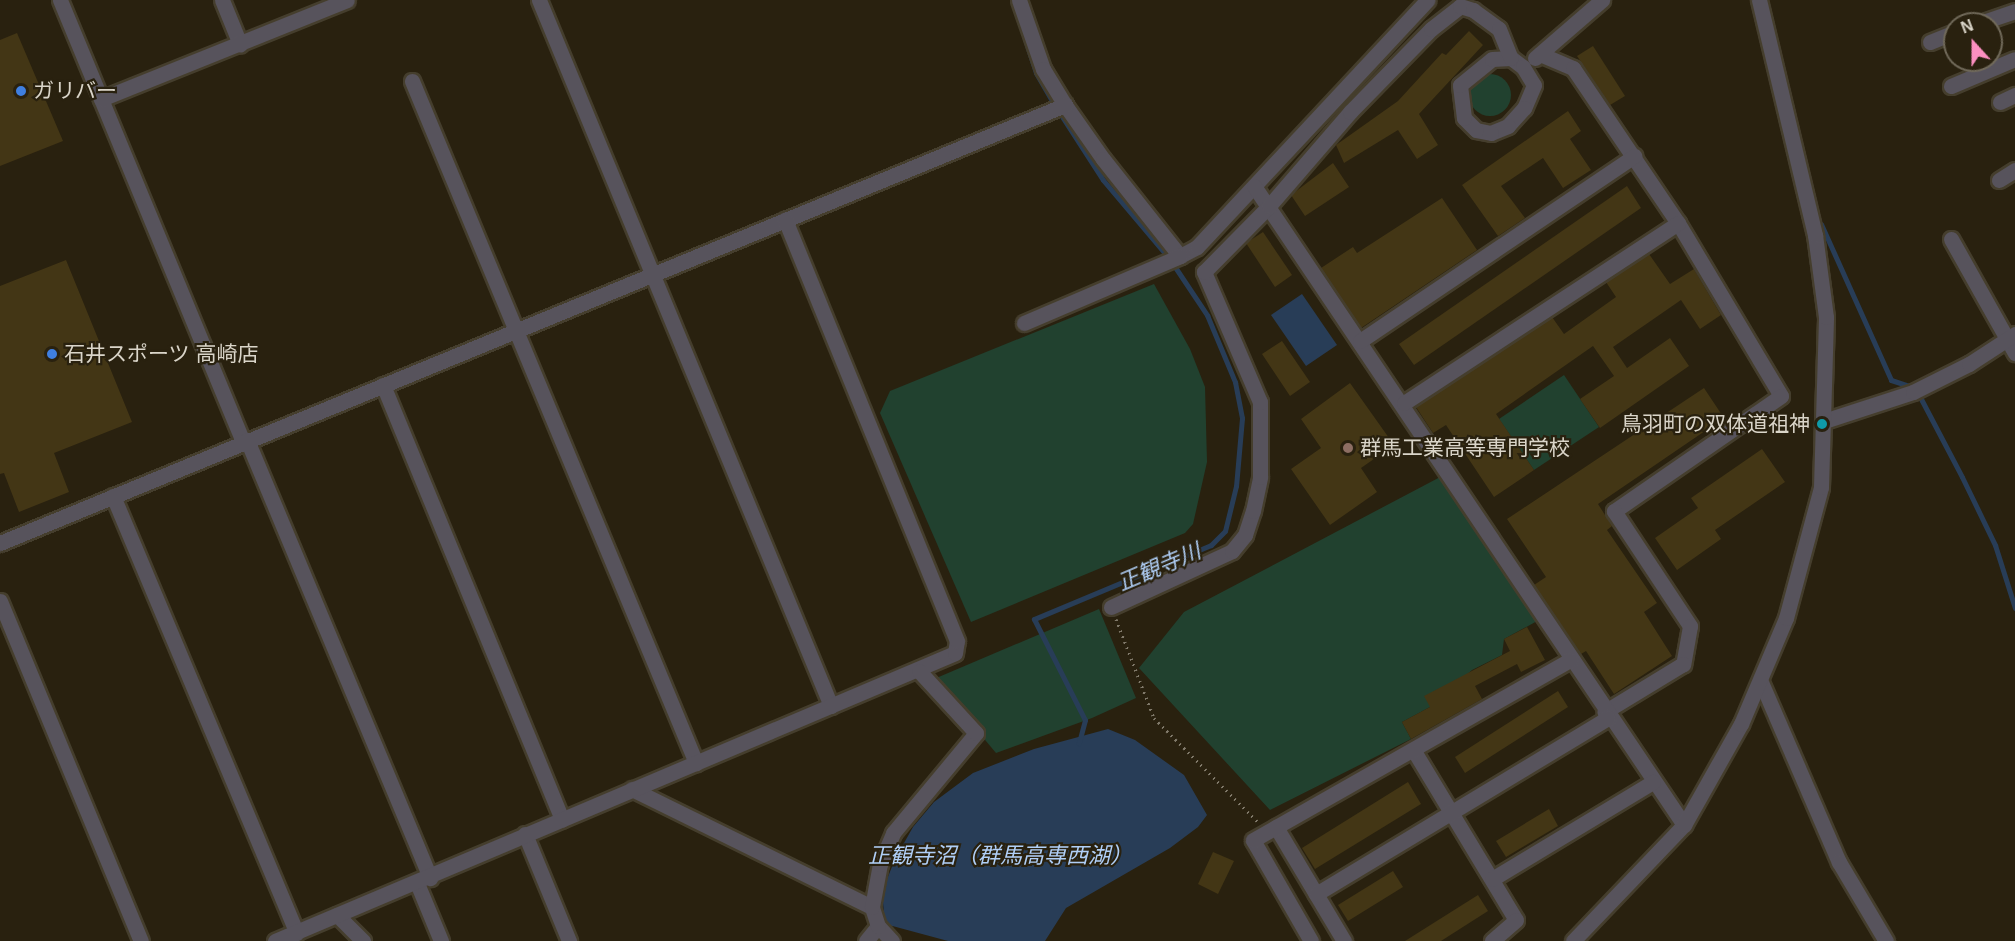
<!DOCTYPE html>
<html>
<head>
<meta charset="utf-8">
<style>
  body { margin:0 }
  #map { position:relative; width:2015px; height:941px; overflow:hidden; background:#29210f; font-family:Arial,"Noto Sans JP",sans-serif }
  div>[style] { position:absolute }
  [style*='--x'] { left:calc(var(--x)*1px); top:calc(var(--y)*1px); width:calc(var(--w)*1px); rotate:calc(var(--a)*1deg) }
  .green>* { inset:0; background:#21412f }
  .round { border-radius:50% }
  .water>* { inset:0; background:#283d57 }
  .stream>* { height:5px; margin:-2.5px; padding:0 2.5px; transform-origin:2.5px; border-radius:2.5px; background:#283d57 }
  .building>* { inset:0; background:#433615 }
  .path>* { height:3px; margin-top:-1.5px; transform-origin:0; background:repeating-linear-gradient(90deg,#817a6b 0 1.5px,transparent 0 6px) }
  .roads { filter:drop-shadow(2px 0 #453e2d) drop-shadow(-2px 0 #453e2d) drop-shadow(0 2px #453e2d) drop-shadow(0 -2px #453e2d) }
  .minor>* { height:15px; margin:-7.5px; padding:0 7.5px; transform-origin:7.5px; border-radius:7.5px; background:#57535c }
  .dots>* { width:16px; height:16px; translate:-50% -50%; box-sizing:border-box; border:3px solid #29210f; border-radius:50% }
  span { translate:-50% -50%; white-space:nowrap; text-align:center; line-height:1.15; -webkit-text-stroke:4.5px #29210f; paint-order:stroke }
  .poi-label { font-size:21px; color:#dad5c9 }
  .left { translate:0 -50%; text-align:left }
  .right { translate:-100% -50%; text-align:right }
  .water-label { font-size:22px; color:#b0cff7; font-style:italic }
  .north { position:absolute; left:1943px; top:12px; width:60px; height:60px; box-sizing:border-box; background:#29210f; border:2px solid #706959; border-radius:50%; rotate:339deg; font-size:16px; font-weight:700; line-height:24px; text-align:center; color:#dad5c9 }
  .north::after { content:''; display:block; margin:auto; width:21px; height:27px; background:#fc8fc1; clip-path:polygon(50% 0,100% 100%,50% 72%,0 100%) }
</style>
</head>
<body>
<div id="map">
  <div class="green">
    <div class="round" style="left:1469px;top:74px;width:42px;height:42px"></div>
    <div style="clip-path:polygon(1154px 284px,1190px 349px,1205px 387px,1207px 462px,1193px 524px,1185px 533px,971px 622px,880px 413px,890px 391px)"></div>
    <div style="clip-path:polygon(1564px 375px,1599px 427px,1534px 470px,1499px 419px)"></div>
    <div style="clip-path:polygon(1444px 475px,1539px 620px,1504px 639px,1502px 655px,1472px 670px,1430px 707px,1402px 722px,1411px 739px,1270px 810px,1139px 668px,1184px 612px)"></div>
    <div style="clip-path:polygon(1099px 609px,1136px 698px,1092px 718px,996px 753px,934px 679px)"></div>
  </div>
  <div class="water">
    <div style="clip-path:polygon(1302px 294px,1337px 345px,1306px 366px,1271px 315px)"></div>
    <div style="clip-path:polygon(1108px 729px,1135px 740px,1184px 775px,1207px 815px,1198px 827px,1170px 848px,1066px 908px,1045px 941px,948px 941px,885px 924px,882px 892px,895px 859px,913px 827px,934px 802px,973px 773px,1034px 749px)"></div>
  </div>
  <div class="stream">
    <div style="--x:1024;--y:36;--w:39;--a:72"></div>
    <div style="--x:1036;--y:73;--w:34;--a:60"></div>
    <div style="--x:1061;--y:115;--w:77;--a:57.1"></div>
    <div style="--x:1103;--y:180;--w:102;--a:49.8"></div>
    <div style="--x:1169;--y:258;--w:69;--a:56.3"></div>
    <div style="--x:1207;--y:315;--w:73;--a:67.3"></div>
    <div style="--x:1235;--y:382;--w:37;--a:79"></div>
    <div style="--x:1242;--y:418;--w:68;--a:95"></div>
    <div style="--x:1236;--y:486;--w:46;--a:103.7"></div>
    <div style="--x:1225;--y:531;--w:20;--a:135"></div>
    <div style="--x:1211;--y:545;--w:192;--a:157.3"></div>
    <div style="--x:1034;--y:619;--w:113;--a:63.2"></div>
    <div style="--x:1085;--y:720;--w:24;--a:105"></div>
    <div style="--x:1821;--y:224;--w:171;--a:65.8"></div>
    <div style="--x:1891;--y:380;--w:22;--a:18"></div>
    <div style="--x:1912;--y:387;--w:13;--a:51"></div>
    <div style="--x:1920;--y:397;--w:90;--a:62.3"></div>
    <div style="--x:1962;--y:477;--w:76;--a:64.1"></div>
    <div style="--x:1995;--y:545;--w:66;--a:72.4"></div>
  </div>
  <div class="building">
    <div style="clip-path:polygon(1469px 31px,1483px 45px,1419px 114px,1438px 145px,1417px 159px,1398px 130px,1344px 163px,1336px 145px,1398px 101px,1442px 53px,1446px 55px)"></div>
    <div style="clip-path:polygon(17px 33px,63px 141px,0 166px,0 40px)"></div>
    <div style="clip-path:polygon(1593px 46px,1625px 96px,1610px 105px,1577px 56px)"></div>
    <div style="clip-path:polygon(1568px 111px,1581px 131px,1570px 139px,1591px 170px,1563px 188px,1543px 158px,1501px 186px,1525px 218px,1498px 236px,1462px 185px)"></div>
    <div style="clip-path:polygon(1333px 163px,1349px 187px,1305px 216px,1291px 195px)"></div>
    <div style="clip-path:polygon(1627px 186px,1641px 208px,1414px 365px,1399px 344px)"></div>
    <div style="clip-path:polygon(1442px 198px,1477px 250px,1361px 328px,1321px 268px,1353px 247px,1357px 253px)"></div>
    <div style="clip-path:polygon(1263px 232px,1292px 275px,1275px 287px,1246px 243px)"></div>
    <div style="clip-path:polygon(1649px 254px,1670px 284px,1694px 269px,1721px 315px,1700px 329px,1681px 300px,1613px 347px,1627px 368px,1670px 338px,1689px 366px,1600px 428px,1580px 399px,1614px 376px,1593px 346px,1496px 414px,1534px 470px,1494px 497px,1446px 425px,1433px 433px,1416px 407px,1552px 317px,1564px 334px,1616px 297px,1606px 282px)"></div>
    <div style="clip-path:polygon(66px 260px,132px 422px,54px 453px,69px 492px,19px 512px,4px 473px,0 474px,0 286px)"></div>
    <div style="clip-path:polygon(1282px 341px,1310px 382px,1290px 396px,1262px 354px)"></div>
    <div style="clip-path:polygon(1350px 383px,1394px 445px,1361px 468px,1377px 492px,1330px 525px,1291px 469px,1321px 448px,1301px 419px)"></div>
    <div style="clip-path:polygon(1704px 388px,1724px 418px,1598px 504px,1612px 526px,1607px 530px,1657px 603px,1644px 612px,1672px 656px,1614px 694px,1586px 651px,1581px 654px,1534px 585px,1546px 577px,1507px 519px)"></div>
    <div style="clip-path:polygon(1762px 449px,1785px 482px,1715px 530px,1721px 539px,1677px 570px,1655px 538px,1698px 508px,1691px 498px)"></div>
    <div style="clip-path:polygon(1527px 627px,1545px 660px,1521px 672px,1517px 664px,1475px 686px,1482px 699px,1411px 739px,1402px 722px,1430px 707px,1424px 696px,1510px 651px,1504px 639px)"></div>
    <div style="clip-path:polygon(1558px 691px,1568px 707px,1465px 773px,1455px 757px)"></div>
    <div style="clip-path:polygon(1408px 782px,1421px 804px,1315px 869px,1302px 848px)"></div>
    <div style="clip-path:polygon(1549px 809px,1558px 826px,1506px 857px,1496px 841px)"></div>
    <div style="clip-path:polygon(1213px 852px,1234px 861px,1218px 894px,1198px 884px)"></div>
    <div style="clip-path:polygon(1393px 871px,1403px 887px,1348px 921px,1338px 905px)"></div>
    <div style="clip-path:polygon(1478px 895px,1488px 911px,1441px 941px,1405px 941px)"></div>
  </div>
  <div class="path">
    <div style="--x:1116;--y:619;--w:106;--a:69"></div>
    <div style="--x:1154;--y:718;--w:146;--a:45"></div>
  </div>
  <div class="roads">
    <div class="minor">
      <div style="--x:60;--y:0;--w:478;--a:67.5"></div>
      <div style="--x:222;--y:0;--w:48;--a:67.8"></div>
      <div style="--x:539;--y:0;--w:764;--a:67.53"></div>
      <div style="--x:1019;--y:0;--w:73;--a:70.8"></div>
      <div style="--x:1043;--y:69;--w:42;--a:58.6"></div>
      <div style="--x:1065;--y:105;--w:66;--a:54.9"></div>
      <div style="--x:1103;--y:159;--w:124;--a:51.6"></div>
      <div style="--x:1180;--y:256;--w:19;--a:-28"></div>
      <div style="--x:1197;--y:247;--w:338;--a:-47"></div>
      <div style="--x:1977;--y:24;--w:40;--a:-18.9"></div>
      <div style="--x:1930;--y:42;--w:27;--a:-22"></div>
      <div style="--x:1540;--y:54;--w:36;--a:23"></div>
      <div style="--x:1573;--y:68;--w:187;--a:55.9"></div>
      <div style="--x:1678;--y:223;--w:201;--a:59.2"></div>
      <div style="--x:1781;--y:396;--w:203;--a:145.4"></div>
      <div style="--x:1614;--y:511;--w:138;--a:56.5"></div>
      <div style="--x:1690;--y:626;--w:39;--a:100"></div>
      <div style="--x:1683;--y:664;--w:92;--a:148.7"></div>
      <div style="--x:1511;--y:58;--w:15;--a:37"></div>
      <div style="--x:1523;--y:67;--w:21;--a:59"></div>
      <div style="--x:1534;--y:85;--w:25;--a:113"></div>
      <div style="--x:1524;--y:108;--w:24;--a:132"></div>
      <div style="--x:1508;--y:126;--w:18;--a:158"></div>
      <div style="--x:1491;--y:133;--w:15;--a:-169"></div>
      <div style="--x:1476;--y:130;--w:17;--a:-135"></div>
      <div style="--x:1464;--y:118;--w:33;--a:-97"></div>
      <div style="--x:1460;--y:85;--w:41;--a:-39.1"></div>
      <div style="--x:1492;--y:59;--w:19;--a:-3"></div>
      <div style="--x:1535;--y:58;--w:89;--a:-40.9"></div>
      <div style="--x:412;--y:81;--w:739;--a:67.39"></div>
      <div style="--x:1951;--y:86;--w:69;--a:-22.9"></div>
      <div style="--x:101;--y:99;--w:265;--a:-21.9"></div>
      <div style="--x:2000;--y:102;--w:17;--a:-25"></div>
      <div style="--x:1999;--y:180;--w:19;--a:-32"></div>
      <div style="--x:1254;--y:186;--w:770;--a:56.06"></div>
      <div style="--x:1951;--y:239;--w:131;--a:60.7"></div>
      <div style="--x:1024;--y:323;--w:170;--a:-23.2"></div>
      <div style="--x:1360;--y:341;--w:331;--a:-34"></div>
      <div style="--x:383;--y:385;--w:470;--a:67.6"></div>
      <div style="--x:1404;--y:403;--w:328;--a:-33.3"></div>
      <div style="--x:1824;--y:421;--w:94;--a:-18"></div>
      <div style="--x:1913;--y:392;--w:63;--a:-26.6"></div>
      <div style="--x:1969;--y:364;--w:55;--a:-33.1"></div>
      <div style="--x:247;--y:440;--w:475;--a:67.3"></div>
      <div style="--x:113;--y:496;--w:474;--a:67.2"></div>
      <div style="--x:0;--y:543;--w:1152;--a:-22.36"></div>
      <div style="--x:0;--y:601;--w:368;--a:67.5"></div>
      <div style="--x:1111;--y:607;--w:133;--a:-24.8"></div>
      <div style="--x:1232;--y:551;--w:21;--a:-51"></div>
      <div style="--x:1245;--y:535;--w:25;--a:-72"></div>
      <div style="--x:1253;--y:511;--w:35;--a:-78"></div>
      <div style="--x:1260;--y:477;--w:75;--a:-90"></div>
      <div style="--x:1260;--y:402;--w:142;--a:-113.3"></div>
      <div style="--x:1204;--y:272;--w:93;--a:-45.4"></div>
      <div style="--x:1269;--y:206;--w:124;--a:-49.2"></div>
      <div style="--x:1350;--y:112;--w:116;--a:-45.7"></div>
      <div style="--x:1431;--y:29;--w:37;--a:-38"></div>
      <div style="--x:1460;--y:6;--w:14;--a:17"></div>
      <div style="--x:1473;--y:10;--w:32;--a:36"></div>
      <div style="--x:1499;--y:29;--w:31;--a:68"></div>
      <div style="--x:1761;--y:682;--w:196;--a:66.6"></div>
      <div style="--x:1839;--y:862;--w:92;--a:59.3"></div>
      <div style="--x:1414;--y:751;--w:197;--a:58.9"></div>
      <div style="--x:1516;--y:920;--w:32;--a:139"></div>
      <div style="--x:632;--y:789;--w:267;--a:26.2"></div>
      <div style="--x:1276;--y:827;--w:133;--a:59.2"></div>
      <div style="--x:525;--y:834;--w:116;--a:67.6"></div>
      <div style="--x:1492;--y:879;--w:188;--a:-31.1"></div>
      <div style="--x:417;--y:883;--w:63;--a:67.5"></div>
      <div style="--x:1316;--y:894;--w:341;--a:-31.1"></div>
      <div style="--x:337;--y:915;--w:37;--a:45"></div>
      <div style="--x:275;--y:941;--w:738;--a:-22.95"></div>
      <div style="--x:955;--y:653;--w:12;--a:-81"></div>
      <div style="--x:957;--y:641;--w:455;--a:-112.2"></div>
      <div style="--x:866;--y:941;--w:19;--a:-51"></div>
      <div style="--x:892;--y:941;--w:21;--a:-133"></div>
      <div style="--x:878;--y:926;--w:20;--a:-108"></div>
      <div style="--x:872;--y:907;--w:44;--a:-79.5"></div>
      <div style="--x:880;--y:864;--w:34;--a:-67"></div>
      <div style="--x:893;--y:833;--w:130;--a:-50.3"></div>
      <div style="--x:976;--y:733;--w:84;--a:-132.6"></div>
      <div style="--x:1311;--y:941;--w:116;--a:-119.9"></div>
      <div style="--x:1253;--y:840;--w:365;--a:-29.6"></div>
      <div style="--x:1573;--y:941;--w:161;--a:-46.3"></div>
      <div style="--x:1684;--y:825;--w:116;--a:-60.6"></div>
      <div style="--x:1741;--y:724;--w:115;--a:-67"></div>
      <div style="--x:1786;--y:618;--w:136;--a:-75"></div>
      <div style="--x:1821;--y:487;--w:170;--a:-88.3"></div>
      <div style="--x:1826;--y:317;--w:83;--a:-97.6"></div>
      <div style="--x:1815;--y:235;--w:242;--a:-103.4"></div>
    </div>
  </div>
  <div class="dots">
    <div style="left:21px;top:91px;background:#3f7fe0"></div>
    <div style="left:52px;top:354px;background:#3f7fe0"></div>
    <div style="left:1822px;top:424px;background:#0f9aa8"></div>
    <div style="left:1348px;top:448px;background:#8d6e63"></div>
  </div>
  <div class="poi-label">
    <span class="left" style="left:33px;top:91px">ガリバー</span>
    <span class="left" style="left:64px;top:354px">石井スポーツ 高崎店</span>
    <span class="right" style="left:1810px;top:424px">鳥羽町の双体道祖神</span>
    <span class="left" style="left:1360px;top:448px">群馬工業高等専門学校</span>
  </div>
  <div class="water-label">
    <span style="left:1159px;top:567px;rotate:-23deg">正観寺川</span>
    <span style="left:1000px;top:856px">正観寺沼（群馬高専西湖）</span>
  </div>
  <div class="north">N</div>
</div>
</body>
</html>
